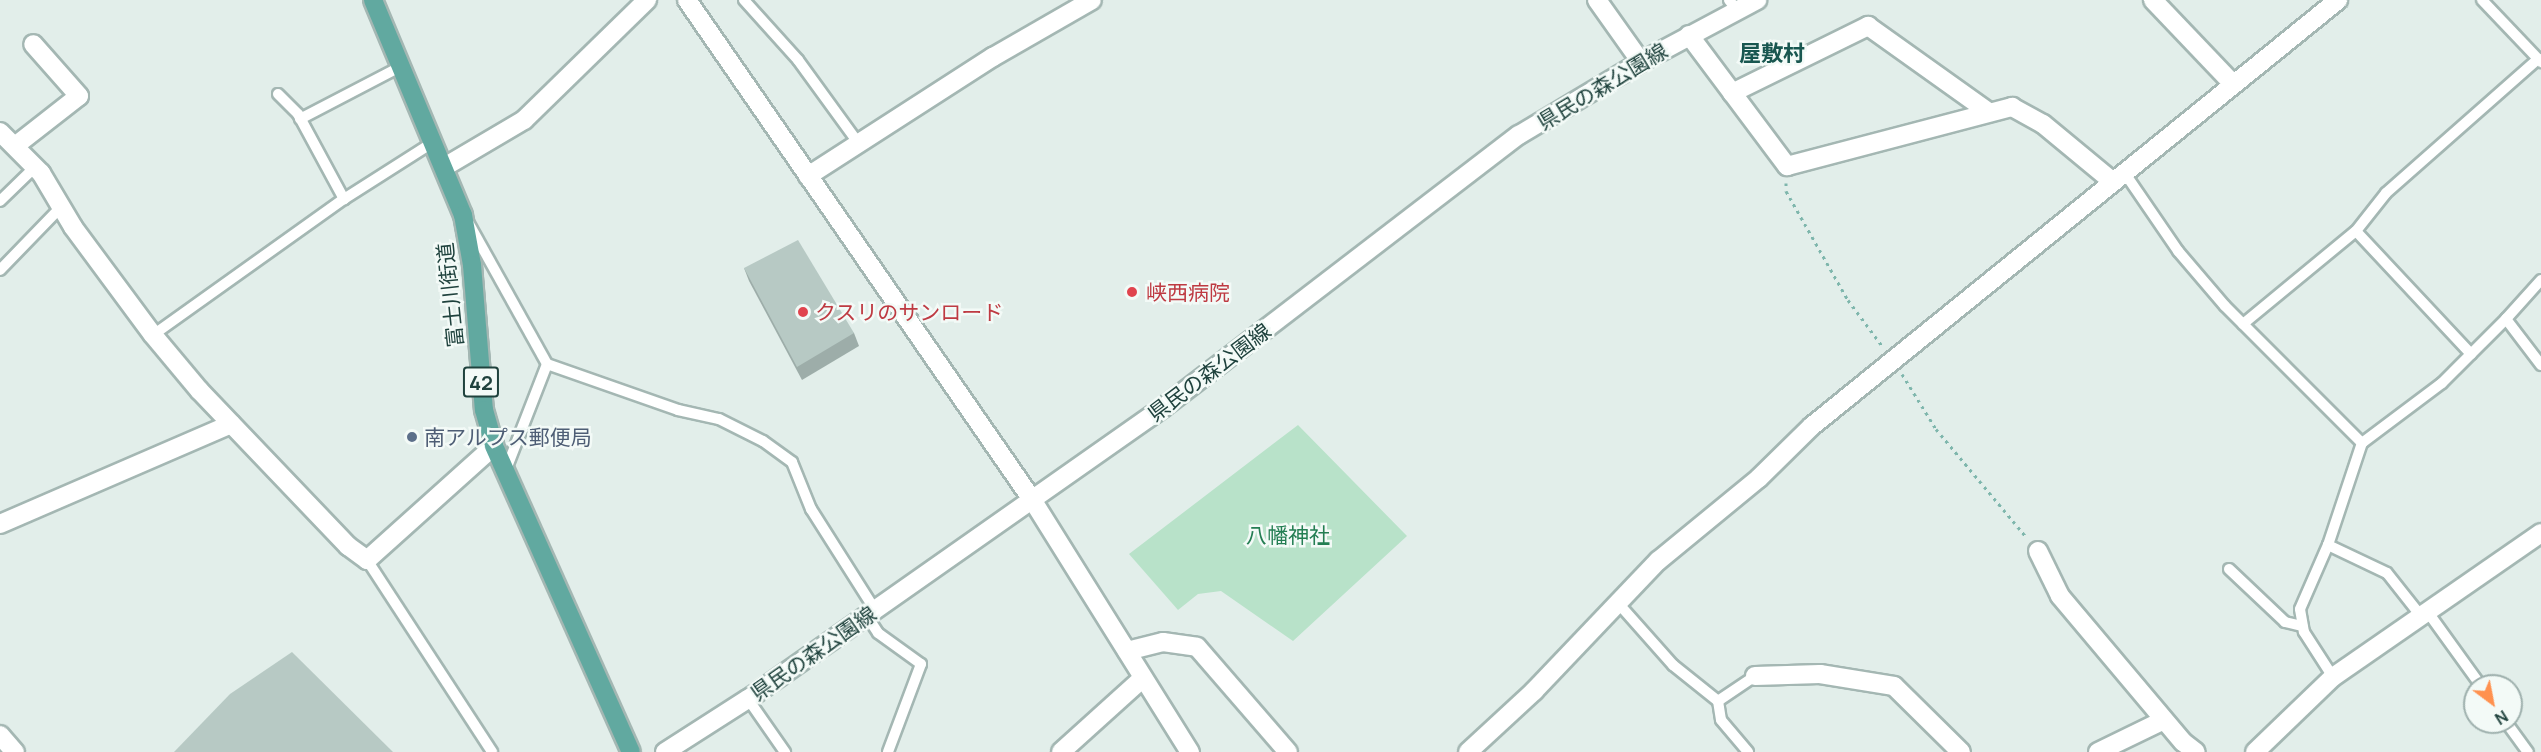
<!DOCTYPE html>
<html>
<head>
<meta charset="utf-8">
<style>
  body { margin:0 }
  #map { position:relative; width:2541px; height:752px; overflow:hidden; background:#e2eeea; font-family:Manrope,"Noto Sans JP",sans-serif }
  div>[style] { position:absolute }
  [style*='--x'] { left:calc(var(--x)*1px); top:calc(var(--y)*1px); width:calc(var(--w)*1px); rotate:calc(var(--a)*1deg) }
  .green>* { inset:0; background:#b8e2c9 }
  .path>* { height:3px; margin-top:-1.5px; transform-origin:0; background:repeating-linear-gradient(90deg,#7eb6ac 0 3px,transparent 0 7.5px) }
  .roads { filter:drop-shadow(2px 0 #a4b7b3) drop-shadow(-2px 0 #a4b7b3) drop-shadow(0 2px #a4b7b3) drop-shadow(0 -2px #a4b7b3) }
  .lane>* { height:10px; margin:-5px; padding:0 5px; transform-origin:5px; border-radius:5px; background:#fff }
  .street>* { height:18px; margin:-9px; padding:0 9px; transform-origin:9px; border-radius:9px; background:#fff }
  .secondary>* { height:18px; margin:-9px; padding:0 9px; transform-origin:9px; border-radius:9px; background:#fff }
  .primary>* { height:18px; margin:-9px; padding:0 9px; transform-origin:9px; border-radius:9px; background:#61a9a0 }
  .wall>* { inset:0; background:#9dada9 }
  .building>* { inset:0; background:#b7c9c4 }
  .dots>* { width:16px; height:16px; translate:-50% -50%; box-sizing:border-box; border:3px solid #f3faf7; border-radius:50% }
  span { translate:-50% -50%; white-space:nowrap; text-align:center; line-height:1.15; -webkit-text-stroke:5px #f3faf7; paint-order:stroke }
  .shield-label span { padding:2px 4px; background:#f3faf7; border:2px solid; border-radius:4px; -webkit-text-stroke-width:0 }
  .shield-label { font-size:20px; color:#1f423d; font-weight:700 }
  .street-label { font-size:21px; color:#1f423d }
  .health-label { font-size:21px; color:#be3a42 }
  .left { translate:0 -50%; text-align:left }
  .service-label { font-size:21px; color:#4e5e75 }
  .park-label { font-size:21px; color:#247e53 }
  .neighbourhood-label { font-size:22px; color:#195750; font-weight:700 }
  .north { position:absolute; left:2463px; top:674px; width:60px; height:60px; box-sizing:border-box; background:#f3faf7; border:2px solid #9eb0ad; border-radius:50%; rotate:148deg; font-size:16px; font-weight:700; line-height:24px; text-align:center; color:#1f423d }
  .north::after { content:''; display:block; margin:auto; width:21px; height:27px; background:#ff914f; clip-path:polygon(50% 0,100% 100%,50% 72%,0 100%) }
</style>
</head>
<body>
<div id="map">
  <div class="green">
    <div style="clip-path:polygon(1298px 425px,1407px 536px,1293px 641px,1221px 591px,1198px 594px,1178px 610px,1129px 554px)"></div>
  </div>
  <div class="path">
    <div style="--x:1786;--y:183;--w:8;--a:90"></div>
    <div style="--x:1786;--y:191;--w:125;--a:60.4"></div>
    <div style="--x:1848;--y:300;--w:59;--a:53.3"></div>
    <div style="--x:1902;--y:374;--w:65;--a:58.3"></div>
    <div style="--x:1936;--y:429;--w:142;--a:50.1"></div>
  </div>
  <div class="roads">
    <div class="lane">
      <div style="--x:744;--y:0;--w:81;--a:48"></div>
      <div style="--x:798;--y:60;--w:104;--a:54"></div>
      <div style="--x:1729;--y:0;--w:13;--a:51"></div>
      <div style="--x:2482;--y:0;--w:86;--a:46.4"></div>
      <div style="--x:278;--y:94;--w:28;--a:45"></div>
      <div style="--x:298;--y:114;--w:97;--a:61.6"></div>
      <div style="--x:300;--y:119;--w:115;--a:-27.5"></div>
      <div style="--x:2124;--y:172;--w:96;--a:55.6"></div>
      <div style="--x:2178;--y:251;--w:72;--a:49.5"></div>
      <div style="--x:2225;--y:306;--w:194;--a:45"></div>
      <div style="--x:0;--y:201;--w:49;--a:-44.2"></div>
      <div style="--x:468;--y:222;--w:162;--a:60.9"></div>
      <div style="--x:547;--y:364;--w:139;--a:19.3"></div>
      <div style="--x:678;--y:410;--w:42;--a:12.4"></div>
      <div style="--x:719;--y:419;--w:49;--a:26.6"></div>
      <div style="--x:763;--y:441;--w:36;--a:36"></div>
      <div style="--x:792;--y:462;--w:51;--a:68"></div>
      <div style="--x:811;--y:509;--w:120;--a:57.6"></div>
      <div style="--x:0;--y:270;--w:88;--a:-45.9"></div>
      <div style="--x:2541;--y:280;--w:52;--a:131.9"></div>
      <div style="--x:2506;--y:319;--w:58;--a:52.7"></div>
      <div style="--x:2243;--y:324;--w:146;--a:-39.5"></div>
      <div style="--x:153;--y:335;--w:234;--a:-35.5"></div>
      <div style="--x:344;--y:199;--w:108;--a:-32.5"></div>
      <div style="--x:2471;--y:354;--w:168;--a:-133.1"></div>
      <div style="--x:2356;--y:231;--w:48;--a:-51.7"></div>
      <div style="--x:2386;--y:193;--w:203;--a:-41.4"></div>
      <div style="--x:505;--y:472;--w:116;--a:-68.7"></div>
      <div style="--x:2328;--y:545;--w:65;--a:25.4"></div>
      <div style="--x:2387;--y:573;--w:55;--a:51.7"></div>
      <div style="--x:367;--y:560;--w:229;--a:56.9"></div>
      <div style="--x:2229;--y:569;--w:77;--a:43.4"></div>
      <div style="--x:2285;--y:622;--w:18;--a:13"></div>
      <div style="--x:1618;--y:603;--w:83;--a:48.4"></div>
      <div style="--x:1673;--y:665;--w:58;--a:38.7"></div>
      <div style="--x:1718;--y:701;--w:45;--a:-34"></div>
      <div style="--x:2427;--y:611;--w:92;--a:54.2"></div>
      <div style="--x:867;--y:616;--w:20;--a:57"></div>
      <div style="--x:878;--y:633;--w:53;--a:35.8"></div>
      <div style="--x:921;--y:664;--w:94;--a:110.6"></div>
      <div style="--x:2333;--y:677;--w:54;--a:-122.8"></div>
      <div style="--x:2304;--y:632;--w:23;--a:-100"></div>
      <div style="--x:2300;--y:609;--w:70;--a:-66.4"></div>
      <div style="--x:2328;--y:545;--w:108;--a:-71.6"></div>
      <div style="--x:2362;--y:443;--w:100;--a:-36.9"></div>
      <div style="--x:2442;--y:383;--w:91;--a:-45"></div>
      <div style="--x:748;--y:699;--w:65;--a:55.1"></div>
      <div style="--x:1718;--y:701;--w:19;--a:81"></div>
      <div style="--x:1721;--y:720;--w:42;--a:49.8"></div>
      <div style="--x:2506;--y:722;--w:37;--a:54"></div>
    </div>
    <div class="street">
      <div style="--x:1597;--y:0;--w:76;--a:54.6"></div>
      <div style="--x:2153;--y:0;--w:115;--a:46.4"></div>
      <div style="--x:1689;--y:35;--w:164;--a:53.2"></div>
      <div style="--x:1787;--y:166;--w:233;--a:-14.7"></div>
      <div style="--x:2012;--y:107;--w:35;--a:29"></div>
      <div style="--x:2043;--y:124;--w:91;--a:39.6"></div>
      <div style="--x:1732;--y:93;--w:152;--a:-26.2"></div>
      <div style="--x:1868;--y:26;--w:146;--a:35.5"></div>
      <div style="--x:0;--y:132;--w:58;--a:45"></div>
      <div style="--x:41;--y:173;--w:63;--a:59.3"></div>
      <div style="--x:73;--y:227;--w:134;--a:53.5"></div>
      <div style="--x:153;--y:335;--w:72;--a:50.1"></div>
      <div style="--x:199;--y:390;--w:216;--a:46.3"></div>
      <div style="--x:348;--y:546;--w:24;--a:36"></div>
      <div style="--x:367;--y:560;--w:171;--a:-41.9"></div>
      <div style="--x:15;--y:146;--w:81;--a:-38"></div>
      <div style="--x:79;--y:96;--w:69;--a:-131.5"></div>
      <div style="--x:446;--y:166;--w:91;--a:-30.5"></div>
      <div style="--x:524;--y:120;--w:172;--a:-44.3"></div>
      <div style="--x:808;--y:176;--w:220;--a:-32.8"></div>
      <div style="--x:993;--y:57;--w:114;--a:-29.9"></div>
      <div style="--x:0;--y:524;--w:252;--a:-23.4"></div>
      <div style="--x:2038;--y:551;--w:50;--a:63.9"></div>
      <div style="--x:2060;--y:596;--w:191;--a:49.9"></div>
      <div style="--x:2183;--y:742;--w:16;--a:38"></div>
      <div style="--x:1755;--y:676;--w:65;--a:-1.8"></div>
      <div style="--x:1820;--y:674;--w:75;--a:9.2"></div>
      <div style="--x:1894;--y:686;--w:94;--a:44.6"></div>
      <div style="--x:0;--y:735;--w:23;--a:49"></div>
      <div style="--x:1061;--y:752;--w:110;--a:-42.1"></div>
      <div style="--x:1468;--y:752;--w:90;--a:-42.7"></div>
      <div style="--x:1534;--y:691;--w:180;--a:-46.4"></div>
      <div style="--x:1658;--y:561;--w:131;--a:-39.4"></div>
      <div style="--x:1759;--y:478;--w:74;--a:-44.5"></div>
      <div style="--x:1812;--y:426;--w:677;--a:-39"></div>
      <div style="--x:2098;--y:752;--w:73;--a:-25.9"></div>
      <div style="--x:2255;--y:752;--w:108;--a:-43.9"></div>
      <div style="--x:2333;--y:677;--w:253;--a:-34.7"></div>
    </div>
    <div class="secondary">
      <div style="--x:687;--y:0;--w:609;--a:55.37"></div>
      <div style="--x:1033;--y:501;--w:296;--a:58"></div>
      <div style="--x:1127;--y:651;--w:37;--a:-14"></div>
      <div style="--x:1163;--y:642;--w:34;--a:8"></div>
      <div style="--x:1197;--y:647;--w:139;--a:49.1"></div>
      <div style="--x:665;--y:752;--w:98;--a:-32.6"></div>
      <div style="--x:748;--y:699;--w:508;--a:-35.07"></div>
      <div style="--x:1164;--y:407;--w:447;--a:-37.5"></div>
      <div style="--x:1519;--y:135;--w:142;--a:-30.9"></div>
      <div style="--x:1641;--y:62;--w:132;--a:-28.1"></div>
    </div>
    <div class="primary">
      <div style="--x:373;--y:0;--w:233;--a:67.3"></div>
      <div style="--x:463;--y:215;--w:51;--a:79.8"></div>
      <div style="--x:472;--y:265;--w:145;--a:85.3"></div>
      <div style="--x:484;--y:410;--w:37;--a:74"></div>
      <div style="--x:494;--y:446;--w:335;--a:65.9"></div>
    </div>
  </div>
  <div class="wall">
    <div style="clip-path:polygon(744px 268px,854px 333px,859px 346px,802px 380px,749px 281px)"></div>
  </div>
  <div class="building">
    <div style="clip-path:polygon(798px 240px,854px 333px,797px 367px,744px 268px)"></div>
    <div style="clip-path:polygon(292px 652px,393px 752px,174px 752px,230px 694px)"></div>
  </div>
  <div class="dots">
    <div style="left:1132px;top:292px;background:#e0444e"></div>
    <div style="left:803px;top:312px;background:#e0444e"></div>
    <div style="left:412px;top:437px;background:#5c6f8a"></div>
  </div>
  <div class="shield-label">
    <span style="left:481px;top:382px">42</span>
  </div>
  <div class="street-label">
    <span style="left:1602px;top:86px;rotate:-31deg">県民の森公園線</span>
    <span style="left:450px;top:295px;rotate:-96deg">富士川街道</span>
    <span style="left:1209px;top:372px;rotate:-37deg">県民の森公園線</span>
    <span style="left:813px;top:653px;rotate:-35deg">県民の森公園線</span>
  </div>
  <div class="health-label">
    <span class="left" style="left:1146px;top:292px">峡西病院</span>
    <span class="left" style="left:815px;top:312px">クスリのサンロード</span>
  </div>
  <div class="service-label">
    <span class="left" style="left:424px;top:437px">南アルプス郵便局</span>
  </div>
  <div class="park-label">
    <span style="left:1288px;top:535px">八幡神社</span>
  </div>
  <div class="neighbourhood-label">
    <span style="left:1772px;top:54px">屋敷村</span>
  </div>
  <div class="north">N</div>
</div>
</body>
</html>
